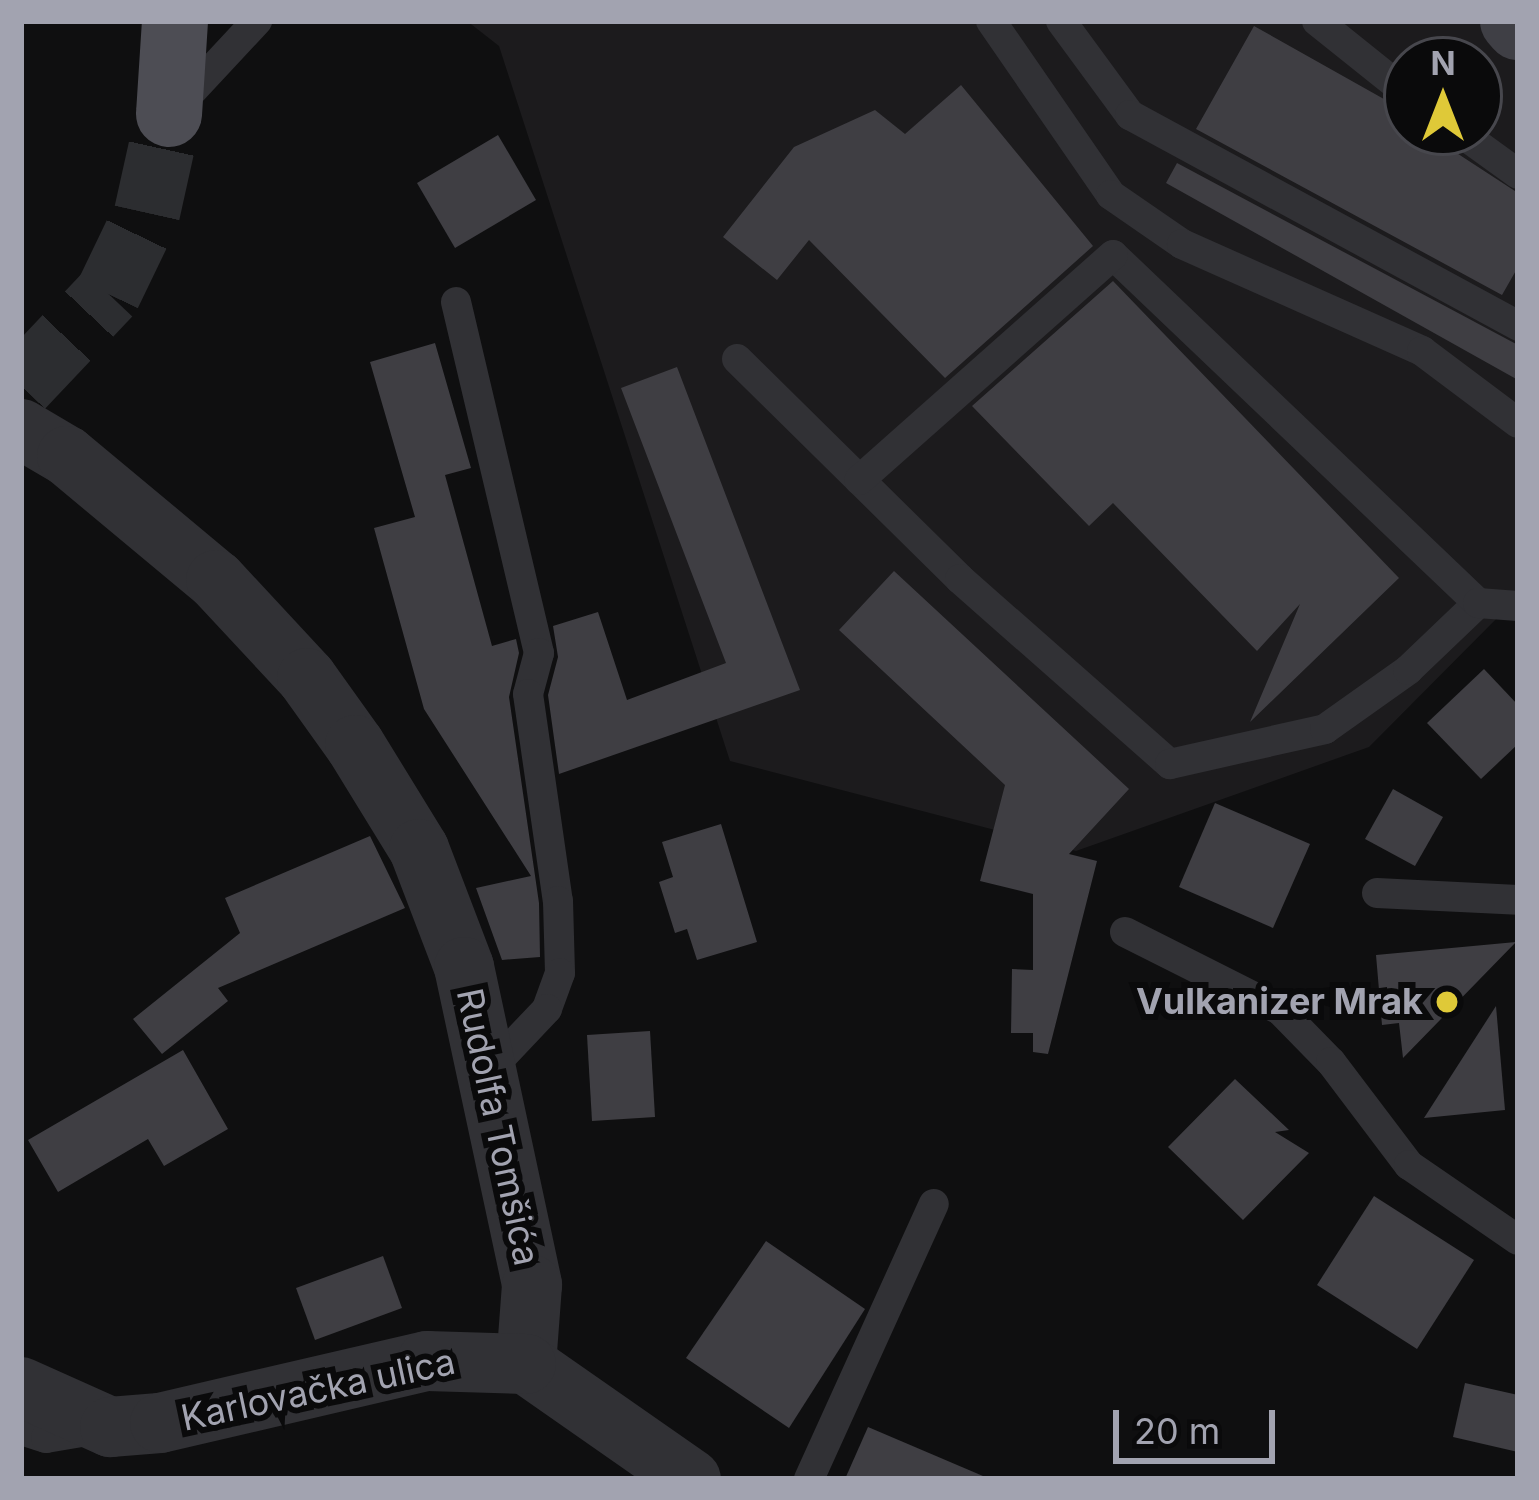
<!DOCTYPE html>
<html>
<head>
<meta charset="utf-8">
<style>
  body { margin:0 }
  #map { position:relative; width:1539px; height:1500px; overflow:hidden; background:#0f0f10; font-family:Inter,sans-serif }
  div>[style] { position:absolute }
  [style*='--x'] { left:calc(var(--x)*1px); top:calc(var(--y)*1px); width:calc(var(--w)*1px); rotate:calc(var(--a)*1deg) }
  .built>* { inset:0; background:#1c1b1d }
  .building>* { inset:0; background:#3f3e43 }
  .primary-tunnel>* { height:66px; margin-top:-33px; transform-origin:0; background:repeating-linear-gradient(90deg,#2c2d30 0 66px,transparent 0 99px) }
  .lane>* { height:30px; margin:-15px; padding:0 15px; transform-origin:15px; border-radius:15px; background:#313135 }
  .street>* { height:60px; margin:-30px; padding:0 30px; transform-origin:30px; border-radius:30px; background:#313135 }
  .secondary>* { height:66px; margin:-33px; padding:0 33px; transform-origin:33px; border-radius:33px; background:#3f3f45 }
  .primary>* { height:66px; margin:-33px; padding:0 33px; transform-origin:33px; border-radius:33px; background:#4d4d54 }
  .dots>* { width:33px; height:33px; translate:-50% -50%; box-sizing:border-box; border:6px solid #0a0a0b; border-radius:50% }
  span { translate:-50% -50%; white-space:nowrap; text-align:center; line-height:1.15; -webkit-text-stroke:12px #0a0a0b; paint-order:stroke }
  .poi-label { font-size:36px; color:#a2a3b0; font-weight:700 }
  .right { translate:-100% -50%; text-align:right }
  .street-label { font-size:36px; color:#a2a3b0 }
  .frame { position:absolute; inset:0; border:24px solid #a2a3b0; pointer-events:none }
  .north { position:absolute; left:1383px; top:36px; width:120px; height:120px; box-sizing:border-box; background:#0a0a0b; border:3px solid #47474d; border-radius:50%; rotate:0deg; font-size:33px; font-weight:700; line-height:48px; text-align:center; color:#a2a3b0 }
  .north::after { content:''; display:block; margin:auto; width:42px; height:54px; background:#dfc938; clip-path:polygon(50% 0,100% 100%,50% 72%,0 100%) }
  .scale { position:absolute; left:1113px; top:1410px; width:162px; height:54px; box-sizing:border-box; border:6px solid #a2a3b0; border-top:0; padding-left:15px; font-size:36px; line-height:42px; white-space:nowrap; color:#a2a3b0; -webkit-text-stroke:9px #0a0a0b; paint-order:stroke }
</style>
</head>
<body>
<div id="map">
  <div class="built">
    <div style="clip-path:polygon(evenodd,467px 21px,1518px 21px,1518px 597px,1369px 747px,1076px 851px,730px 761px,499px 46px,467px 21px,1407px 60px,1479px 60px,1479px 132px,1407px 132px,1407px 60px)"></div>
  </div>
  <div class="building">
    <div style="clip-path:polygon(1254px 26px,1407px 112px,1407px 132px,1441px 132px,1449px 148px,1518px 193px,1518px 267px,1502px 295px,1196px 129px)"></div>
    <div style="clip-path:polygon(961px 85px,1093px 246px,945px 378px,809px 240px,777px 280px,723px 237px,794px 147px,875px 110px,905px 134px)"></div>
    <div style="clip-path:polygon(498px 135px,536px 200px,455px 248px,417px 183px)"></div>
    <div style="clip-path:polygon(1177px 163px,1518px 345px,1518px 380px,1166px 183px)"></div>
    <div style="clip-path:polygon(1113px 281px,1399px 578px,1250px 722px,1300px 604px,1257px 651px,1113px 503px,1089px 526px,972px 406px)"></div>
    <div style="clip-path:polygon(435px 343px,471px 468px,445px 475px,492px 646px,516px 639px,519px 653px,509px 697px,539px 903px,540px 957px,502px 960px,476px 888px,531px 876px,424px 709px,374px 528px,415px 517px,370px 362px)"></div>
    <div style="clip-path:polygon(677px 367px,800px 690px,559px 774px,548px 695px,558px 657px,553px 626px,598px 612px,627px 700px,726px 663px,621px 388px)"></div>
    <div style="clip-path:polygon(894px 571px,1129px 789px,1069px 854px,1097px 861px,1048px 1054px,1033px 1052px,1033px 1033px,1011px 1033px,1012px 969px,1033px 970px,1033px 894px,980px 881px,1005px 785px,839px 630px)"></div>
    <div style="clip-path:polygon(1484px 669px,1518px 705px,1518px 744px,1481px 779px,1427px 723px)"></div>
    <div style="clip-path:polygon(1393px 789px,1443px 817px,1415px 866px,1365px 839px)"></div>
    <div style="clip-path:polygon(1215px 803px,1310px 844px,1273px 928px,1179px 887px)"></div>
    <div style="clip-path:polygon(721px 824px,757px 942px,697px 960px,687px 929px,675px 933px,659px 882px,673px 877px,662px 842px)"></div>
    <div style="clip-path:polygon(370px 836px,405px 908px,218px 988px,228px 1001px,162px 1054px,133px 1019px,240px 933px,225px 898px)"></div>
    <div style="clip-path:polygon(1516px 942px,1403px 1058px,1399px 1023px,1382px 1025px,1376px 955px)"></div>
    <div style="clip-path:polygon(1496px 1006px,1505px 1110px,1424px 1118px)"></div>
    <div style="clip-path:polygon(650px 1031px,655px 1117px,592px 1121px,587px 1035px)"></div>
    <div style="clip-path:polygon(183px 1050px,228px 1129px,164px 1166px,148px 1139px,58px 1192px,28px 1140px)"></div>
    <div style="clip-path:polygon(1235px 1079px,1289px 1130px,1275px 1132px,1309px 1153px,1243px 1220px,1168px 1147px)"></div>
    <div style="clip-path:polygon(1374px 1196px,1474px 1260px,1417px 1349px,1317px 1285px)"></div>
    <div style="clip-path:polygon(766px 1241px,865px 1309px,789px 1428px,686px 1358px)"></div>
    <div style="clip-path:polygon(383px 1256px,402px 1308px,315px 1340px,296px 1288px)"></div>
    <div style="clip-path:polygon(1465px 1383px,1518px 1395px,1518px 1452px,1453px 1437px)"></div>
    <div style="clip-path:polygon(868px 1427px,990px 1479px,845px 1479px)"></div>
  </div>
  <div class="primary-tunnel">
    <div style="--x:21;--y:386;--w:127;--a:-46.6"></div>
    <div style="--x:108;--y:294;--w:90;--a:-64.3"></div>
    <div style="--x:147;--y:213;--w:101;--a:-77.5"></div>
  </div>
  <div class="lane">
    <div style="--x:991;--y:21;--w:211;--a:55.4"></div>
    <div style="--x:1111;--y:195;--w:86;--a:34.6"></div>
    <div style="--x:1182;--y:244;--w:263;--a:24"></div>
    <div style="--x:1422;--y:351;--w:120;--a:36.9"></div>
    <div style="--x:1061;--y:21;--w:117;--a:53.7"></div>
    <div style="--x:1130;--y:115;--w:442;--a:28.5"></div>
    <div style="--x:1317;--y:21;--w:115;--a:38.7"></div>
    <div style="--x:174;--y:110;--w:122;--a:-47"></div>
    <div style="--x:1460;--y:132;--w:72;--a:35.9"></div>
    <div style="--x:456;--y:302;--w:361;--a:76.7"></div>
    <div style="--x:539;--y:653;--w:42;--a:105"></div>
    <div style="--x:528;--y:694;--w:209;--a:81.8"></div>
    <div style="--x:558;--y:901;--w:72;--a:88.4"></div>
    <div style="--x:560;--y:973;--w:38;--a:110"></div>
    <div style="--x:547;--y:1009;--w:83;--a:133.5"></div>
    <div style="--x:737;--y:359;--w:313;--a:44.6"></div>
    <div style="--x:960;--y:579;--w:280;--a:41.4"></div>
    <div style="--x:1170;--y:764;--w:159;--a:-12.7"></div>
    <div style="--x:1325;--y:729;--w:102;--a:-35.4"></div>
    <div style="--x:1408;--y:670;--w:97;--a:-43.7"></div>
    <div style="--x:1478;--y:603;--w:504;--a:-136.37"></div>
    <div style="--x:1113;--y:255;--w:339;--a:138.4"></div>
    <div style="--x:1478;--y:603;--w:40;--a:4.3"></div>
    <div style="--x:1377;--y:893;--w:141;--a:2.8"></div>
    <div style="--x:1125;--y:932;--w:174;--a:26.7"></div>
    <div style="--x:1280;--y:1010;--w:73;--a:45.6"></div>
    <div style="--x:1331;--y:1062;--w:129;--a:52.9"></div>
    <div style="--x:1409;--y:1165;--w:132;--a:34.5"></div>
    <div style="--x:21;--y:1430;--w:26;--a:18"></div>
    <div style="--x:46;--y:1438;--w:54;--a:-9.6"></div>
    <div style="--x:809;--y:1479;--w:302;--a:-65.6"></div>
  </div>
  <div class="street">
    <div style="--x:21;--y:429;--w:53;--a:30.4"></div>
    <div style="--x:67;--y:456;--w:194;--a:39.8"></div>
    <div style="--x:216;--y:580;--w:134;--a:47.1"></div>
    <div style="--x:307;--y:678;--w:82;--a:54.4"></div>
    <div style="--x:355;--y:745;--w:122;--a:58.4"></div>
    <div style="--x:419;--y:849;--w:126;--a:69.1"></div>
    <div style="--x:464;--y:967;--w:325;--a:77.9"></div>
    <div style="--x:532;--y:1285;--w:79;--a:94.3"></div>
    <div style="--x:526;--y:1364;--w:201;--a:34.9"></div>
    <div style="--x:21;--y:1387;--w:98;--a:24.2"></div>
    <div style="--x:110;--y:1427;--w:50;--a:-4.6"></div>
    <div style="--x:160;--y:1423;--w:274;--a:-13.1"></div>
    <div style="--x:427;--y:1361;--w:99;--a:1.7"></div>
  </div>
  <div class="secondary">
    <div style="--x:1513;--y:21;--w:8;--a:50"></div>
  </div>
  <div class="primary">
    <div style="--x:169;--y:114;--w:93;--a:-86.3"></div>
  </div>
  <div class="dots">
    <div style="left:1447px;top:1002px;background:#dfc938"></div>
  </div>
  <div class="poi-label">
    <span class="right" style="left:1423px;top:1002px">Vulkanizer Mrak</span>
  </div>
  <div class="street-label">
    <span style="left:498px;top:1127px;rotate:78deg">Rudolfa Tomšića</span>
    <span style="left:318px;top:1390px;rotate:-12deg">Karlovačka ulica</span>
  </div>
  <div class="frame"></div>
  <div class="north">N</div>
  <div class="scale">20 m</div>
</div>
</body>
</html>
